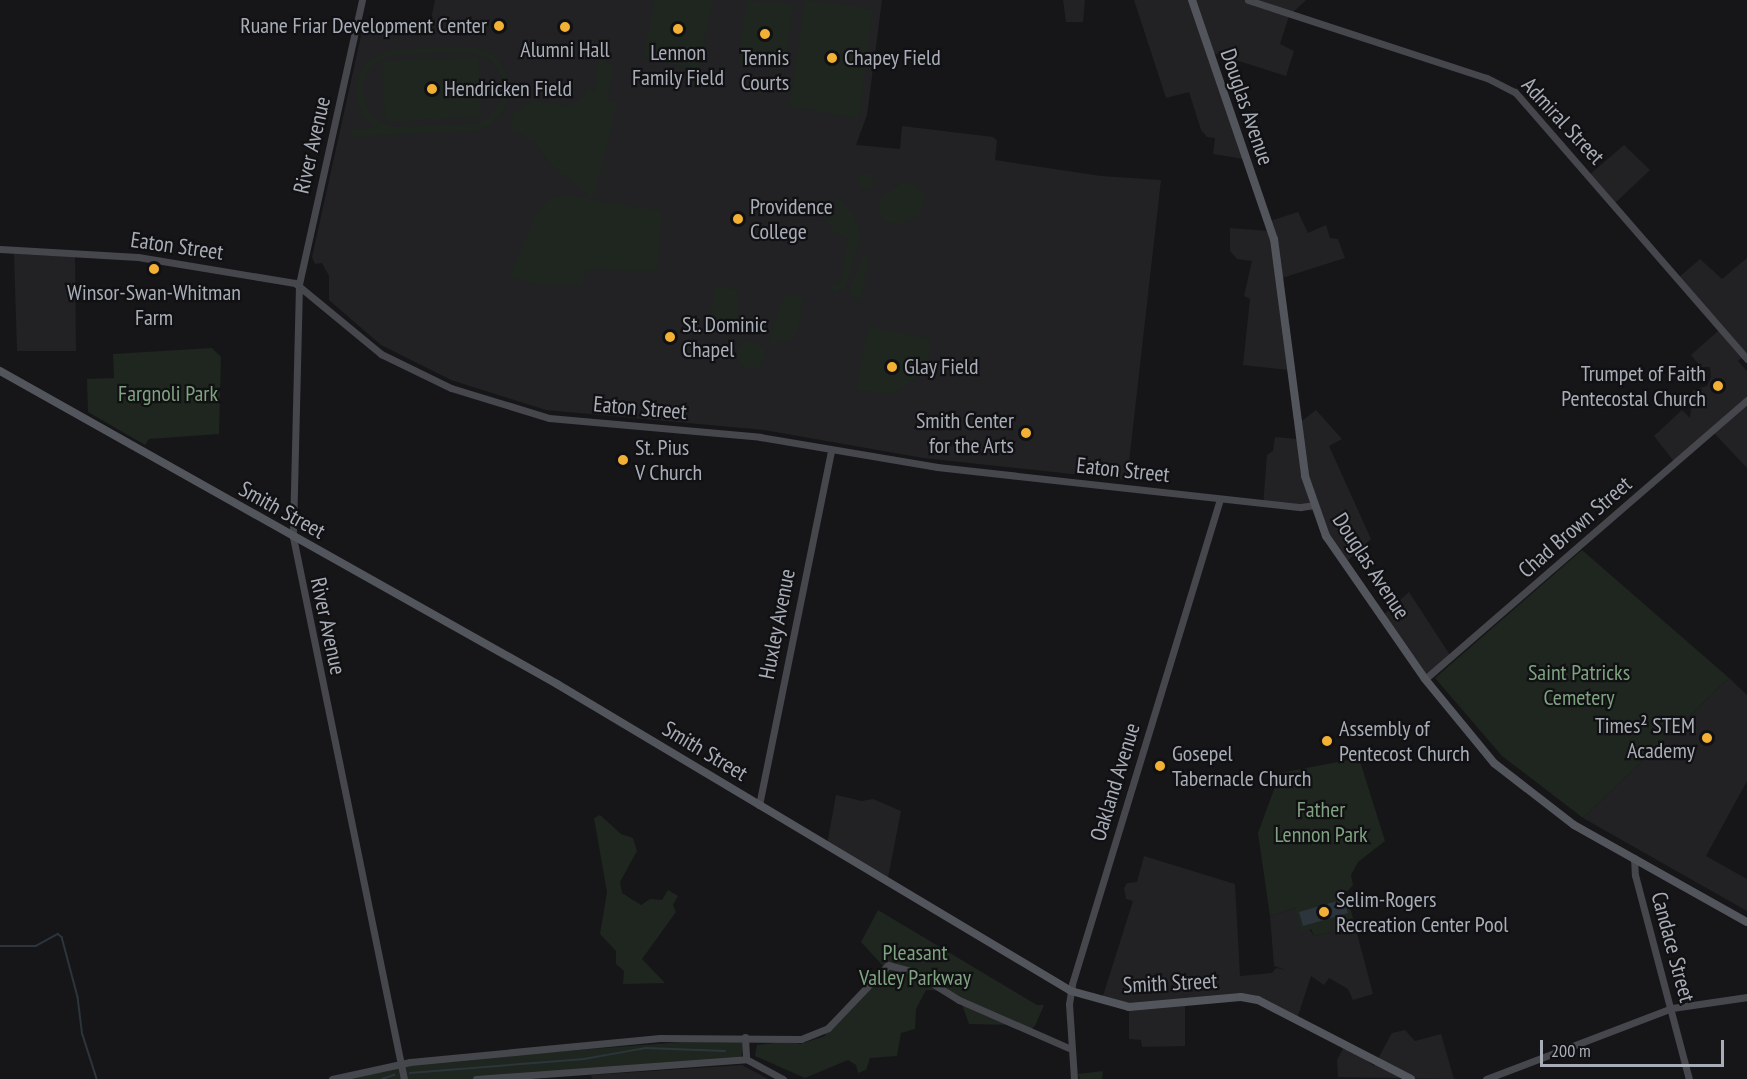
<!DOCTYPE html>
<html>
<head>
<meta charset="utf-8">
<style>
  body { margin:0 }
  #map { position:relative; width:1747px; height:1079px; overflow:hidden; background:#161618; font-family:"PT Sans Narrow",sans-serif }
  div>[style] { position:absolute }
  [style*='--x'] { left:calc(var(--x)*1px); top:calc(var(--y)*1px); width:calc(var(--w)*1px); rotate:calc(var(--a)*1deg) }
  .built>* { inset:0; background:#222225 }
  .green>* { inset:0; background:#1e261f }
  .round { border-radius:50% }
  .water>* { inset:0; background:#2c353c }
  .stream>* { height:1.5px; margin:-0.75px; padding:0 0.75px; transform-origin:0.75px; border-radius:0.75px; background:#2c353c }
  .secondary>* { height:7px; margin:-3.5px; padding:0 3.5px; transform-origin:3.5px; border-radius:3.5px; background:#45474d }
  .primary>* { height:8px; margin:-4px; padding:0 4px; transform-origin:4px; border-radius:4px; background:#53555c }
  .dots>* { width:16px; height:16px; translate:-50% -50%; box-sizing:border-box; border:3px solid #111113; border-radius:50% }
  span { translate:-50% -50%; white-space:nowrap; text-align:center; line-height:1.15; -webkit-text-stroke:4.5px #111113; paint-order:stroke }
  .poi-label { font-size:22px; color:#a8adb8 }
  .right { translate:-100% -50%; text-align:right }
  .left { translate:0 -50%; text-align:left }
  .street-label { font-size:22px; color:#a8adb8 }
  .park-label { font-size:22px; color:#7fa381 }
  .scale { position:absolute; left:1540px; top:1040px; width:184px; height:27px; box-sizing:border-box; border:3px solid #a8adb8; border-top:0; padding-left:8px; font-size:18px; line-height:21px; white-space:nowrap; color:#a8adb8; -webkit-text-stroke:4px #111113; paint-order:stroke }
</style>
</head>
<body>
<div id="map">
  <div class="built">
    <div style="clip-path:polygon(435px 0,882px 0,867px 115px,856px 145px,900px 149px,902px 126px,993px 137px,997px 141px,995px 160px,1101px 176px,1161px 180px,1127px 480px,923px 458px,764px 430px,546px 410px,451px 380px,381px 345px,329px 300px,329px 276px,322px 263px,315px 264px,312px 257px,364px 22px,428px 34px)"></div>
    <div style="clip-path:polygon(1063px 0,1085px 0,1083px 22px,1066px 22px)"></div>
    <div style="clip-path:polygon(1134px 0,1306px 0,1289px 16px,1280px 44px,1294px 51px,1286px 76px,1210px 52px,1244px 159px,1213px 154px,1215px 138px,1207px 137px,1201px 130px,1189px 92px,1166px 98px)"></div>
    <div style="clip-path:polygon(1624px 145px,1650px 170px,1614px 204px,1588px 176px)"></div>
    <div style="clip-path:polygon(1298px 212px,1308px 233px,1326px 225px,1330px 238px,1338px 239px,1345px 258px,1279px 279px,1289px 370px,1243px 365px,1250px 299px,1244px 296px,1252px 261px,1237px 259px,1230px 251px,1230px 228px,1269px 231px,1267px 222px)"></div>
    <div style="clip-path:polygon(14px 254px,75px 257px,76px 351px,17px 351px)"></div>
    <div style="clip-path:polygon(1747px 258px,1747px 353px,1738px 361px,1747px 371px,1747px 468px,1714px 433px,1676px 464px,1654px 436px,1682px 410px,1690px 418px,1693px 390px,1707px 386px,1711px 377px,1710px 367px,1701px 367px,1691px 355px,1718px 331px,1677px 279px,1700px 259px,1722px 279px)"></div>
    <div style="clip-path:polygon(1316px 410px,1342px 439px,1329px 446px,1371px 539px,1346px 562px,1315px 511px,1263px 506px,1267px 455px,1273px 451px,1275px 437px,1297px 439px,1298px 424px)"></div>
    <div style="clip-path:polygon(1409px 592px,1452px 658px,1425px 681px,1382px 616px)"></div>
    <div style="clip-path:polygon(1729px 678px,1747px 695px,1747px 781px,1706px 856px,1747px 879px,1747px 911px,1583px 818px)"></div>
    <div style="clip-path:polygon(836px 795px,862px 801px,873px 799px,901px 811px,887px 883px,827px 845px)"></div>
    <div style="clip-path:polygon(1144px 856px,1235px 884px,1240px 976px,1272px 973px,1276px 968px,1286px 970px,1274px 966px,1270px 916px,1295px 908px,1314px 936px,1355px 926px,1373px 994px,1353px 1000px,1348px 989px,1329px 978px,1324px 985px,1311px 976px,1297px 1019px,1248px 999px,1185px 1005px,1185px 1046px,1142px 1047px,1141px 1040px,1129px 1039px,1129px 1008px,1101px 1002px,1133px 901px,1126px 899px,1124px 888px,1127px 883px,1137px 882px)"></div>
    <div style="clip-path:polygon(1405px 1030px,1415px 1041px,1441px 1034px,1454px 1079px,1338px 1077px,1337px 1060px,1345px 1045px,1374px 1066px,1392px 1033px)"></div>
    <div style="clip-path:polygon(742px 1065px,768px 1079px,592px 1079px,591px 1075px)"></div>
  </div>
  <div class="green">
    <div style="clip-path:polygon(654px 0,713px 0,699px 70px,643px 58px)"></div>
    <div style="clip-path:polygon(746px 0,793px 3px,784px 71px,739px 64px)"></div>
    <div style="clip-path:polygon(805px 0,873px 9px,859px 118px,789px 107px)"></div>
    <div style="clip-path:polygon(evenodd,474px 47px,495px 55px,510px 79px,506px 108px,491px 124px,476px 131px,352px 137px,351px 129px,377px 128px,361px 112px,356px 93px,359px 74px,371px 59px,395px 49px,474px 47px,468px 52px,490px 59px,504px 80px,503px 99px,488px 118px,471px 124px,392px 127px,375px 119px,367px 110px,362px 86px,369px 69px,379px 61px,395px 55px,468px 52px)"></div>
    <div style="clip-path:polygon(599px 56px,614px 66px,608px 101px,618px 102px,593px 199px,551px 165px,535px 141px,510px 128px,513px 114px,526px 104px,539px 101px,568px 106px,585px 97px,586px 90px,595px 92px)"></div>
    <div style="clip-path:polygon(479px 57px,481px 117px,385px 122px,382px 61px)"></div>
    <div class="round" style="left:858px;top:173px;width:16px;height:16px"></div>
    <div style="clip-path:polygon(912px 183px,926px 194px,919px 216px,899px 225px,884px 221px,878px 208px,884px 195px,901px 184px)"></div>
    <div style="clip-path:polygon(564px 195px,662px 211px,657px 271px,585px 270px,582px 285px,545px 286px,509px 277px,537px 212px,549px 200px)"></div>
    <div style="clip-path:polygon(836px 196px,854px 215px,861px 234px,845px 289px,834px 293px,830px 286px,840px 284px,848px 238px,832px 231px,826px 221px,836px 209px)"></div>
    <div style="clip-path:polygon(864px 254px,869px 256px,861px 302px,848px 293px)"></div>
    <div style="clip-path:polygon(715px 285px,737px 290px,737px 329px,709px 326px)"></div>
    <div style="clip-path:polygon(785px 294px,803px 297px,799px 327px,792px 340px,776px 342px,771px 348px,770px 335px)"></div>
    <div style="clip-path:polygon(868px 326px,931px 339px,930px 356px,919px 377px,892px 394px,856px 390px)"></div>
    <div class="round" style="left:737px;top:341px;width:28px;height:28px"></div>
    <div style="clip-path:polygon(212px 348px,221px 357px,219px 434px,149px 439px,145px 445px,88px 412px,87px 379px,114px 378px,113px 354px)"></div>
    <div style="clip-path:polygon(1582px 550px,1729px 678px,1583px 818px,1502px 756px,1435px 678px)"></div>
    <div style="clip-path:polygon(1359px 758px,1385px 841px,1358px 862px,1351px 875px,1353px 885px,1346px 893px,1355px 926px,1314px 936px,1311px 929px,1300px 932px,1295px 908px,1270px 916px,1258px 833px,1280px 773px)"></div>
    <div style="clip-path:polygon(600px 815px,621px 834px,633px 838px,637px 851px,620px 882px,622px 893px,641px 905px,650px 899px,662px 900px,668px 890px,678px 896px,673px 905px,676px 912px,642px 959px,665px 983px,623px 984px,624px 971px,616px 964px,616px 951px,600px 934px,607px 892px,594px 818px)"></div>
    <div style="clip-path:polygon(878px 910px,1037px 1005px,1044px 1005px,1035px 1026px,1029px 1031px,1017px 1025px,969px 1024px,961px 1002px,944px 991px,926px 990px,916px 1009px,915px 1029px,901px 1033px,897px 1056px,870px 1058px,866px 1070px,858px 1073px,856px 1065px,848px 1060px,805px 1078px,755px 1056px,757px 1045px,789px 1041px,800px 1044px,825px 1036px,826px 1030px,885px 968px,861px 942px)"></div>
    <div style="clip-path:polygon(745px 1037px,741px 1059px,493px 1079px,330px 1079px,400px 1064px)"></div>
    <div style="clip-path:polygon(1103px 1071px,1102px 1079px,1080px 1079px,1078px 1074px)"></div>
  </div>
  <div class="water">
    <div style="clip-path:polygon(1344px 899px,1348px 913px,1303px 926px,1299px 912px)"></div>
  </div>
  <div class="stream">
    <div style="--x:0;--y:946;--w:36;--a:0"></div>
    <div style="--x:36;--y:946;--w:25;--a:-29"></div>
    <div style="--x:58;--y:934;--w:5;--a:37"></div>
    <div style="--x:62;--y:937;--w:62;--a:75.1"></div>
    <div style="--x:78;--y:997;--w:38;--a:83"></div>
    <div style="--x:83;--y:1035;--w:46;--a:72.3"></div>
    <div style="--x:410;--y:1073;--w:175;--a:-4.6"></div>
    <div style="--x:584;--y:1059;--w:63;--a:-10.1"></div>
    <div style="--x:646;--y:1048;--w:79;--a:2.2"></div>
    <div style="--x:382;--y:1079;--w:13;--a:-18"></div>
  </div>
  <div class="secondary">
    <div style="--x:362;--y:0;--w:292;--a:102.5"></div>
    <div style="--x:299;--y:285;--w:252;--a:91.4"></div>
    <div style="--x:293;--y:537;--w:553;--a:78.43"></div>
    <div style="--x:1248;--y:0;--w:251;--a:18.1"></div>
    <div style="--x:1487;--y:78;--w:31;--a:27"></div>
    <div style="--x:1515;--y:92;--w:354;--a:49"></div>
    <div style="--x:0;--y:249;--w:138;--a:3.3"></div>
    <div style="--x:138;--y:257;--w:159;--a:9.4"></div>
    <div style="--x:295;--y:283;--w:112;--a:39.5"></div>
    <div style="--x:381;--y:354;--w:78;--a:25.9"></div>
    <div style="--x:451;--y:388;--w:102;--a:17"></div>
    <div style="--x:549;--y:418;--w:212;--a:5.1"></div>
    <div style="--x:760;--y:437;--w:180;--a:9.6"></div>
    <div style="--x:937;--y:467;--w:366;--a:6.3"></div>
    <div style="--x:1301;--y:507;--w:12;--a:-9"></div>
    <div style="--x:1425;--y:679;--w:426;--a:-40.9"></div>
    <div style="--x:759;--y:805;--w:362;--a:-78.5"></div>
    <div style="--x:1634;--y:858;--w:17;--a:87"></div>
    <div style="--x:1635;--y:875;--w:211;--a:75.2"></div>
    <div style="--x:745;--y:1037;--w:22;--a:87"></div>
    <div style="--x:746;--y:1059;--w:42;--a:28.4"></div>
    <div style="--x:332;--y:1079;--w:80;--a:-12.3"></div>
    <div style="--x:410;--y:1062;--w:251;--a:-5.5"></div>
    <div style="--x:660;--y:1038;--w:141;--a:0.4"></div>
    <div style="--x:801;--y:1039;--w:29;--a:-22"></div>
    <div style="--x:828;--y:1028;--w:87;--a:-46.4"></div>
    <div style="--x:888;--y:965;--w:27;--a:15"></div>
    <div style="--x:914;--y:972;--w:53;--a:31.9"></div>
    <div style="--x:959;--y:1000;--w:122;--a:23.6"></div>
    <div style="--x:476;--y:1079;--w:271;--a:-4.2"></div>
    <div style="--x:1074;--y:1079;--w:75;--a:-93.8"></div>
    <div style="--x:1069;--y:1004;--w:20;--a:-81"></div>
    <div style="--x:1072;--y:984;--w:507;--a:-73.03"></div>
    <div style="--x:1486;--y:1079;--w:199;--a:-20.9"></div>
    <div style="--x:1672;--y:1008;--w:76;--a:-8.3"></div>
  </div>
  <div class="primary">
    <div style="--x:1192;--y:0;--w:253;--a:71.1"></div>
    <div style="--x:1274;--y:239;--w:239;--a:82.5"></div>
    <div style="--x:1305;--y:476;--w:64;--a:70.7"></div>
    <div style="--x:1326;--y:536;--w:174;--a:55.3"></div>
    <div style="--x:1425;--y:679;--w:109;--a:50.6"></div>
    <div style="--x:1494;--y:763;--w:101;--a:37.8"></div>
    <div style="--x:1574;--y:825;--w:198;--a:29.3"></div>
    <div style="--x:0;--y:371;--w:639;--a:29.33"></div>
    <div style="--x:557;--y:684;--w:599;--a:30.85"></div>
    <div style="--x:1071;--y:991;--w:60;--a:15.4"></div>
    <div style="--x:1129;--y:1007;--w:112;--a:-5.1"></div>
    <div style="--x:1241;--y:997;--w:17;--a:10"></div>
    <div style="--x:1258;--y:1000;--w:172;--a:27.3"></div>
  </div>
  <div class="dots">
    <div style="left:499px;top:26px;background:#f2b134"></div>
    <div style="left:565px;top:27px;background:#f2b134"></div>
    <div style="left:678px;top:29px;background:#f2b134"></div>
    <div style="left:765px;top:34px;background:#f2b134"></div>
    <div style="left:832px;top:58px;background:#f2b134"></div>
    <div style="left:432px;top:89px;background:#f2b134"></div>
    <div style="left:738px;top:219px;background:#f2b134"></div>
    <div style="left:154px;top:269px;background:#f2b134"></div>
    <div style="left:670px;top:337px;background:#f2b134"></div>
    <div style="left:892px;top:367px;background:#f2b134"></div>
    <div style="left:1718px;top:386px;background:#f2b134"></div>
    <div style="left:1026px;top:433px;background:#f2b134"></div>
    <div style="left:623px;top:460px;background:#f2b134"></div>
    <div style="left:1707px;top:738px;background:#f2b134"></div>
    <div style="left:1327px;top:741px;background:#f2b134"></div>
    <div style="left:1160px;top:766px;background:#f2b134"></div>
    <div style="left:1324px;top:912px;background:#f2b134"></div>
  </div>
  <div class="poi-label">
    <span class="right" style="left:487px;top:26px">Ruane Friar Development Center</span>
    <span style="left:565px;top:50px">Alumni Hall</span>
    <span style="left:678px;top:65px">Lennon<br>Family Field</span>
    <span style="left:765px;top:70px">Tennis<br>Courts</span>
    <span class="left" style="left:844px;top:58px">Chapey Field</span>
    <span class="left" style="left:444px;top:89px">Hendricken Field</span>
    <span class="left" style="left:750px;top:219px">Providence<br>College</span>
    <span style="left:154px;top:305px">Winsor-Swan-Whitman<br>Farm</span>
    <span class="left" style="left:682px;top:337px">St. Dominic<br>Chapel</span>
    <span class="left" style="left:904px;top:367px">Glay Field</span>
    <span class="right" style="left:1706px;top:386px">Trumpet of Faith<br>Pentecostal Church</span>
    <span class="right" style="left:1014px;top:433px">Smith Center<br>for the Arts</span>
    <span class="left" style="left:635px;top:460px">St. Pius<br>V Church</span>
    <span class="right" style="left:1695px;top:738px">Times² STEM<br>Academy</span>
    <span class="left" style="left:1339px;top:741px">Assembly of<br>Pentecost Church</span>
    <span class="left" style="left:1172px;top:766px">Gosepel<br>Tabernacle Church</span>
    <span class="left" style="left:1336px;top:912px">Selim-Rogers<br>Recreation Center Pool</span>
  </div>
  <div class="street-label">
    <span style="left:1247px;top:107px;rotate:71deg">Douglas Avenue</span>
    <span style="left:1563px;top:121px;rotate:47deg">Admiral Street</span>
    <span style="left:312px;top:145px;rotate:-77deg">River Avenue</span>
    <span style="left:177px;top:246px;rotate:8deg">Eaton Street</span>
    <span style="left:640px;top:408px;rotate:5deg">Eaton Street</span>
    <span style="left:1123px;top:470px;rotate:6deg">Eaton Street</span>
    <span style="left:282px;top:510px;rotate:29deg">Smith Street</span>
    <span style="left:1575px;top:527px;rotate:-41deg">Chad Brown Street</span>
    <span style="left:1371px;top:566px;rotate:57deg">Douglas Avenue</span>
    <span style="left:777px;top:624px;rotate:-79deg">Huxley Avenue</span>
    <span style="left:328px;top:626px;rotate:78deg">River Avenue</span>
    <span style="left:705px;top:751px;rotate:31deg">Smith Street</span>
    <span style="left:1115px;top:782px;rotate:-73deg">Oakland Avenue</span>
    <span style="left:1673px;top:947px;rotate:75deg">Candace Street</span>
    <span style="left:1170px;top:983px;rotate:-3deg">Smith Street</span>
  </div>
  <div class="park-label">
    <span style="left:168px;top:394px">Fargnoli Park</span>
    <span style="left:1579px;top:685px">Saint Patricks<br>Cemetery</span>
    <span style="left:1321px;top:822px">Father<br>Lennon Park</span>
    <span style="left:915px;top:965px">Pleasant<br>Valley Parkway</span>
  </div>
  <div class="scale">200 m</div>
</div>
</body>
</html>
